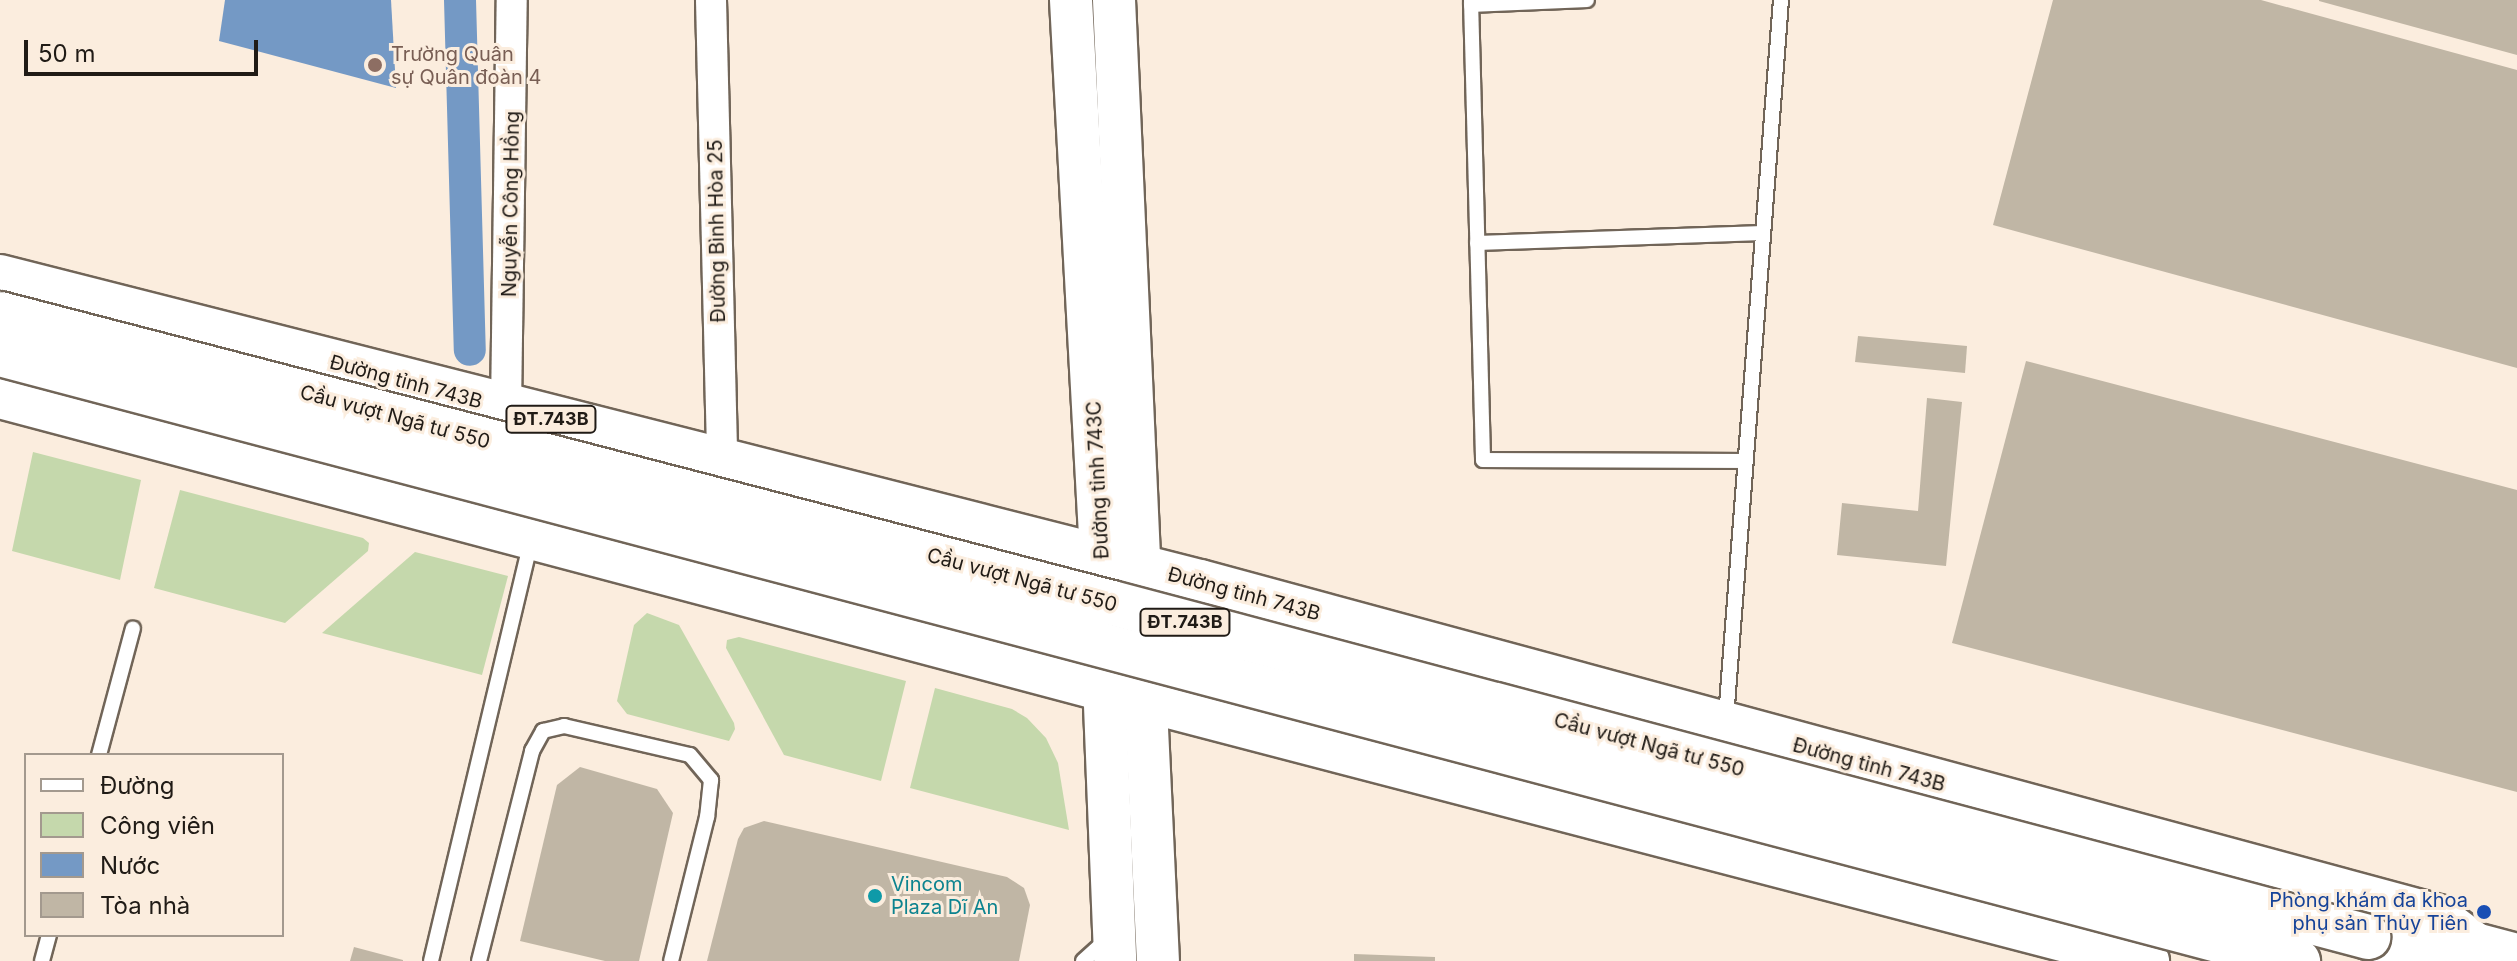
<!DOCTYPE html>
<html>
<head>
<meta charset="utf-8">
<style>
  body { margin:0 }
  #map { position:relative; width:2517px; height:961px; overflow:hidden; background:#fbedde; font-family:Inter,sans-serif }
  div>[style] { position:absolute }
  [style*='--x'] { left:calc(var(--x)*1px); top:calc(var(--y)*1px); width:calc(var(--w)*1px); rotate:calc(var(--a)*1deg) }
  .green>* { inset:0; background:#c5d8ac }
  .water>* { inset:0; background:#7499c5 }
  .canal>* { height:32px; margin:-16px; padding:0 16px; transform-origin:16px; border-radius:16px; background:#7499c5 }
  .building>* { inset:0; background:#c0b6a5 }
  .roads { filter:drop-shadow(2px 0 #716558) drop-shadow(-2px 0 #716558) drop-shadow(0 2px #716558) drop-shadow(0 -2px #716558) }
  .lane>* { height:14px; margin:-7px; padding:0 7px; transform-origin:7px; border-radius:7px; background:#fff }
  .street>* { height:30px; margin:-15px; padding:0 15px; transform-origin:15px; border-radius:15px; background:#fff }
  .secondary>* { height:42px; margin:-21px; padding:0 21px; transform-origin:21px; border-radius:21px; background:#fff }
  .primary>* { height:44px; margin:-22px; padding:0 22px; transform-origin:22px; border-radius:22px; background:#fff }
  .bridges { filter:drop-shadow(2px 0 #716558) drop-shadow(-2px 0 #716558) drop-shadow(0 2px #716558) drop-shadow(0 -2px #716558) }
  .primary-bridge>* { height:44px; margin:-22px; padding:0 22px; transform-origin:22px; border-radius:22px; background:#fff }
  .dots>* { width:22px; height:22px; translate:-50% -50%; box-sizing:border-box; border:4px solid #fbedde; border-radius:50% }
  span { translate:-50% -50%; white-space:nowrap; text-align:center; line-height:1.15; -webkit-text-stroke:6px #fbedde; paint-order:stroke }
  .shield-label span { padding:2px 6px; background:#fbedde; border:2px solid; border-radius:6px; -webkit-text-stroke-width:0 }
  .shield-label { font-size:18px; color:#201b16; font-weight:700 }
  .education-label { font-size:20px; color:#785e54 }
  .left { translate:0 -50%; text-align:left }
  .street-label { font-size:20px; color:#201b16 }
  .culture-label { font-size:20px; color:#0d838f }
  .transit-label { font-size:20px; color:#164399 }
  .right { translate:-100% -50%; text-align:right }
  .legend { position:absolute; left:24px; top:753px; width:260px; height:184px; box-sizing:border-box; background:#fbedde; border:2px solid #a3998e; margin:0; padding:10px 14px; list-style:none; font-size:24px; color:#201b16 }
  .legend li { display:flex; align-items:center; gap:16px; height:40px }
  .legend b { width:40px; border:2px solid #a3998e }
  .scale { position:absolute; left:24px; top:40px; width:234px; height:36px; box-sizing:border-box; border:4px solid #201b16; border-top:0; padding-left:10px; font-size:24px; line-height:28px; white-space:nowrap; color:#201b16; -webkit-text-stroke:6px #fbedde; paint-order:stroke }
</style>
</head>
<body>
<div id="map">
  <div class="green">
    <div style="clip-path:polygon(33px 452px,141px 480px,120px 580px,12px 551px)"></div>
    <div style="clip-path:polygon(180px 490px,363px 538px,369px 543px,368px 551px,285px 623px,154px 588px)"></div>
    <div style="clip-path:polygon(415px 552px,508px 576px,482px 675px,322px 633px)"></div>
    <div style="clip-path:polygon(647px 613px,679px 625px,734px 723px,735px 729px,729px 741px,627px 714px,617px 701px,634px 625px)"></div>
    <div style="clip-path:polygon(739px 637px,906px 681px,881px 781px,784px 755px,726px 648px,727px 640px)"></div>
    <div style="clip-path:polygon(935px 688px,1012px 709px,1027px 718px,1046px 738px,1058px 763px,1069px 830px,910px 788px)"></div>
  </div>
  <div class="water">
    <div style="clip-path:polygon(225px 0,391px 0,396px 88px,219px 41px)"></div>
  </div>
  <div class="canal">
    <div style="--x:460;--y:0;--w:350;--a:88.4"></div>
  </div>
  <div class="building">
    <div style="clip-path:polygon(2053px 0,2261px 0,2517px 70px,2517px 368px,1993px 225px)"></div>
    <div style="clip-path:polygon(2517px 0,2517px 55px,2319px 1px,2319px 0)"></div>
    <div style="clip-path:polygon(1858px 336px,1967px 346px,1965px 373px,1855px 362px)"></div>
    <div style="clip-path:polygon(2026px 361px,2517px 490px,2517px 792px,1952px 643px)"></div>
    <div style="clip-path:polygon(1927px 398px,1962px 402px,1946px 566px,1837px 555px,1842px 503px,1918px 511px)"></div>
    <div style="clip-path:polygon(580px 767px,657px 789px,673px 813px,639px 961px,605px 961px,520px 941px,557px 785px)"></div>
    <div style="clip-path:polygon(764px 821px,1007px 877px,1024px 888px,1030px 905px,1019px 961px,707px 961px,738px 839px,744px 828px)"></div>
    <div style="clip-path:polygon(354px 947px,403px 960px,403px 961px,350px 961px)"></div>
    <div style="clip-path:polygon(1354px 954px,1435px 957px,1435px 961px,1354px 961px)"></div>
  </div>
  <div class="roads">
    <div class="lane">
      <div style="--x:1471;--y:0;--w:460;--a:88.5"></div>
      <div style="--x:1483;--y:460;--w:262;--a:0.2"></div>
      <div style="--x:1471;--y:5;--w:116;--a:-2.5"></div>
      <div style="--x:1477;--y:243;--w:286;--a:-2"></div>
      <div style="--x:1726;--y:718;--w:720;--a:-85.62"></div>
      <div style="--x:99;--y:755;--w:131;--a:-75"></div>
      <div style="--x:42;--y:961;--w:27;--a:-75"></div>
      <div style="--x:431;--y:961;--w:431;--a:-76.6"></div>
      <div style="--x:479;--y:961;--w:217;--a:-75.8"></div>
      <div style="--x:532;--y:751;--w:23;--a:-61"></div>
      <div style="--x:543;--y:731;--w:22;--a:-13"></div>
      <div style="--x:564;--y:726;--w:129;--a:13"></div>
      <div style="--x:690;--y:755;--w:33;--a:50"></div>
      <div style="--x:711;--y:780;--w:37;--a:96"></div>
      <div style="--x:707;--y:817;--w:148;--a:104"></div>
      <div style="--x:1083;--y:961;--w:31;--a:-42"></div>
    </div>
    <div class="street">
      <div style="--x:711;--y:0;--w:461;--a:88.6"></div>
      <div style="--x:506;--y:408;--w:408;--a:-89.2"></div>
    </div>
    <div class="secondary">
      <div style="--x:1071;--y:0;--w:591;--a:86.9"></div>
      <div style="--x:1114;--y:0;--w:603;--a:87.43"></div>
      <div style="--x:1103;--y:656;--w:305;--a:87.7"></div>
      <div style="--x:1144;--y:665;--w:296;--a:87.3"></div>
    </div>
    <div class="primary">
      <div style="--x:0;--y:277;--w:1238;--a:14.26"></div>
      <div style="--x:1200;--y:582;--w:1283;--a:15.14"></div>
      <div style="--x:2438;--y:917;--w:46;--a:37.1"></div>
      <div style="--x:2475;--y:945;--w:43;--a:14.7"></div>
      <div style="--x:0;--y:396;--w:1142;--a:14.86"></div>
      <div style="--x:1104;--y:689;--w:1078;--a:14.62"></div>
      <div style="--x:2368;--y:937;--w:65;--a:13.4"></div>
      <div style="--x:2431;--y:952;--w:45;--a:-9"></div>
    </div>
  </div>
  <div class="bridges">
    <div class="primary-bridge">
      <div style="--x:0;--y:314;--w:1149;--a:14.57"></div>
      <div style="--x:1112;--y:603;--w:1300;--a:14.89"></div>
      <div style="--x:0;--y:354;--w:2377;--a:14.8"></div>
    </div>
  </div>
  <div class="dots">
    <div style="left:375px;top:65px;background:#8d6e63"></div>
    <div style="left:875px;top:896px;background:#0f9aa8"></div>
    <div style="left:2484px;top:912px;background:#1a4fb4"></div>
  </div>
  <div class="shield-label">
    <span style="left:551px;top:419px">ĐT.743B</span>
    <span style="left:1185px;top:622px">ĐT.743B</span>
  </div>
  <div class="education-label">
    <span class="left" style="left:391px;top:66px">Trường Quân<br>sự Quân đoàn 4</span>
  </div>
  <div class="street-label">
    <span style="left:511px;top:204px;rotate:-89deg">Nguyễn Công Hồng</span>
    <span style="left:717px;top:231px;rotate:-91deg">Đường Bình Hòa 25</span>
    <span style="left:406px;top:382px;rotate:15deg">Đường tỉnh 743B</span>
    <span style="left:395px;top:417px;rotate:15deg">Cầu vượt Ngã tư 550</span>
    <span style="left:1098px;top:480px;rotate:-93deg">Đường tỉnh 743C</span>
    <span style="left:1022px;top:580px;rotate:15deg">Cầu vượt Ngã tư 550</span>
    <span style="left:1244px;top:594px;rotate:15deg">Đường tỉnh 743B</span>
    <span style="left:1649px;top:745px;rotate:15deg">Cầu vượt Ngã tư 550</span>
    <span style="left:1869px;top:765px;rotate:15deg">Đường tỉnh 743B</span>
  </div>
  <div class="culture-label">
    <span class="left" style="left:891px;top:896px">Vincom<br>Plaza Dĩ An</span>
  </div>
  <div class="transit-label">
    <span class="right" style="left:2468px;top:912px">Phòng khám đa khoa<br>phụ sản Thủy Tiên</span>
  </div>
  <ul class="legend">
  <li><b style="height:10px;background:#fff"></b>Đường</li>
  <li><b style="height:22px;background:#c5d8ac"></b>Công viên</li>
  <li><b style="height:22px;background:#7499c5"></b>Nước</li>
  <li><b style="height:22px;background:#c0b6a5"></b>Tòa nhà</li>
  </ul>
  <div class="scale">50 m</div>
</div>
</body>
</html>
